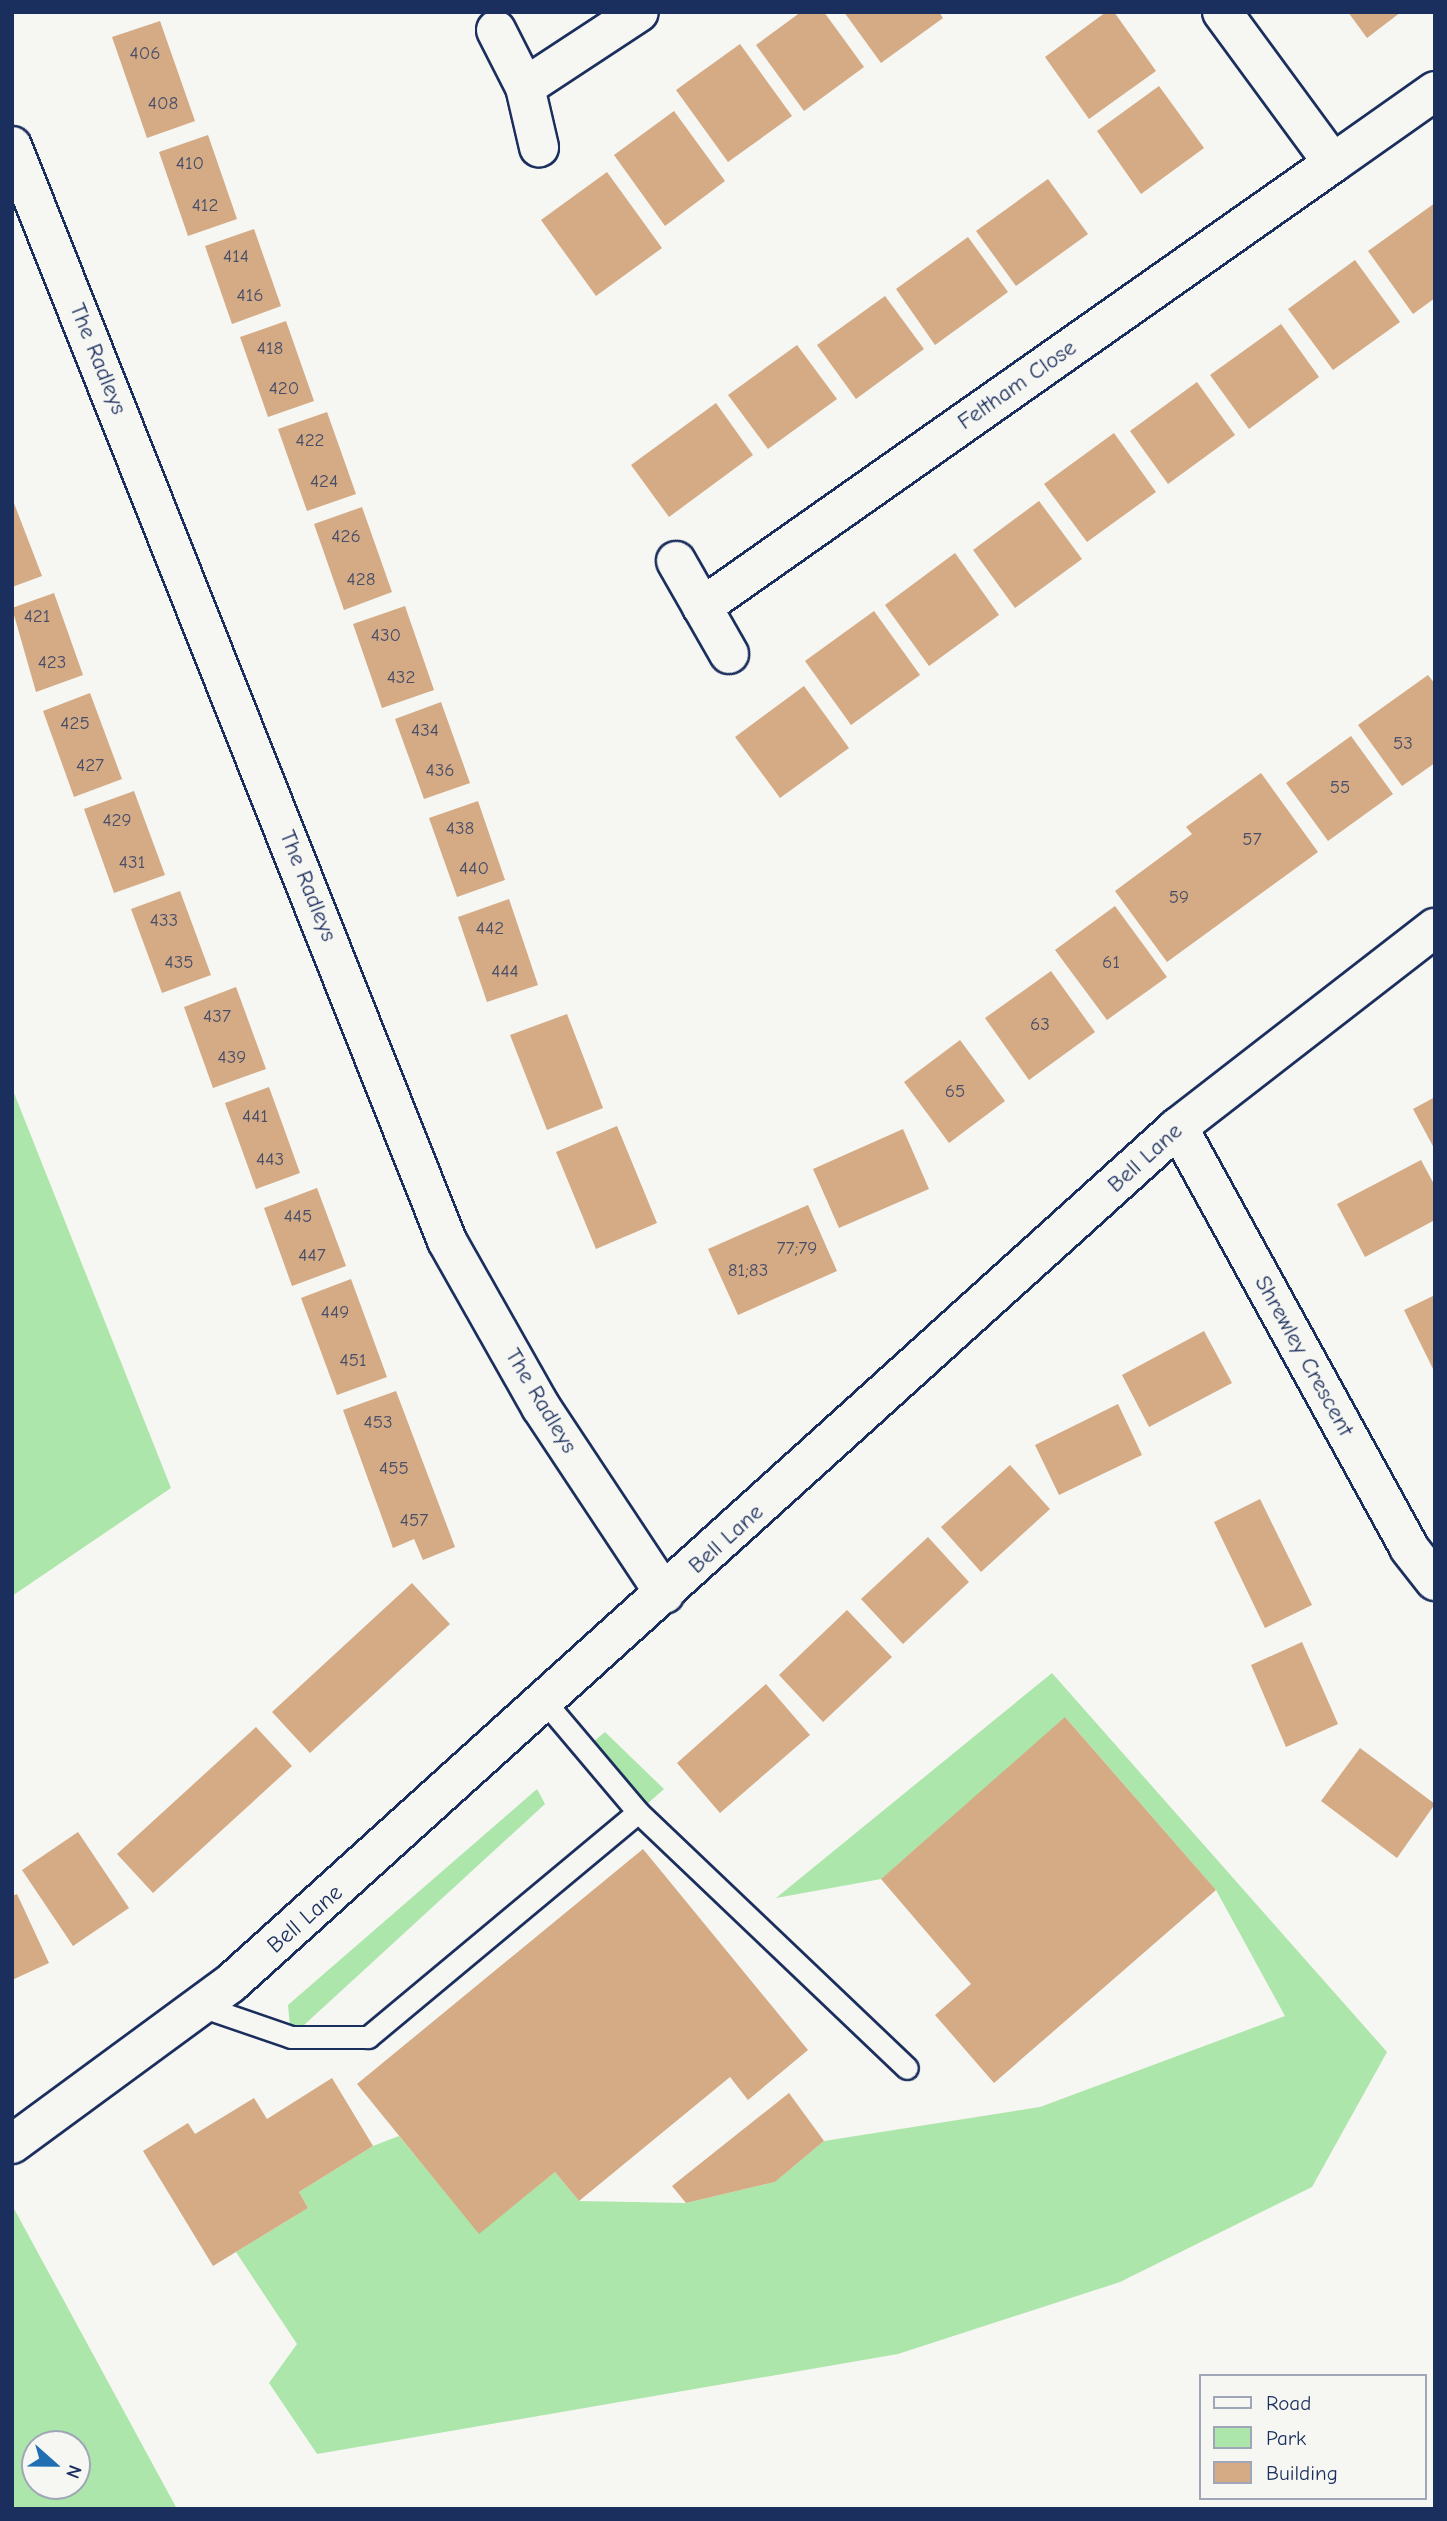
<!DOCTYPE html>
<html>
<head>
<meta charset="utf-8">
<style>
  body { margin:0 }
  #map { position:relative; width:1447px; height:2521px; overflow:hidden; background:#f6f6f2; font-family:"Comic Neue",sans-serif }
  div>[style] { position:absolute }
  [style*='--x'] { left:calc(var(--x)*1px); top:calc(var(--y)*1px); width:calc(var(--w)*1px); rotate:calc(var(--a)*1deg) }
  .green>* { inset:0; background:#ade6aa }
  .building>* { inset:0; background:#d4ab85 }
  .roads { filter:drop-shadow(2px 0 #1b2f5e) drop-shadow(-2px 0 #1b2f5e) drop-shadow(0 2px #1b2f5e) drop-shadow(0 -2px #1b2f5e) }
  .service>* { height:21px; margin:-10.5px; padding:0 10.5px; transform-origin:10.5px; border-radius:10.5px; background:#f6f6f2 }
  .minor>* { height:38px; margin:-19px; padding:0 19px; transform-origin:19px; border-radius:19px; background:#f6f6f2 }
  .tertiary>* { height:38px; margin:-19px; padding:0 19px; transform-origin:19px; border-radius:19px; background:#f6f6f2 }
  span { translate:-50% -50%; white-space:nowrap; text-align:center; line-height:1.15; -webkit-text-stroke:7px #f6f6f2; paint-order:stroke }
  .number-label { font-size:19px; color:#494e68 }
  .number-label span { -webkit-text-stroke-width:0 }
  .street-label { font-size:23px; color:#1b2f5e }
  .frame { position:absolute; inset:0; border:14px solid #1b2f5e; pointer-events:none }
  .legend { position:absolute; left:1199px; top:2374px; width:228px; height:126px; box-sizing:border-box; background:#f6f6f2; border:2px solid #9ea6b7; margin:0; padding:9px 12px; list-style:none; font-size:21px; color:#1b2f5e }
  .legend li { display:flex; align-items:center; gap:14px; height:35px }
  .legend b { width:35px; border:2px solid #9ea6b7 }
  .north { position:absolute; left:21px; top:2430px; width:70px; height:70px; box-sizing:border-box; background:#f6f6f2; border:2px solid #9ea6b7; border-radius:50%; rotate:111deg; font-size:19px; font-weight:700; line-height:28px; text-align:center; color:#1b2f5e }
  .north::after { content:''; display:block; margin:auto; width:24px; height:32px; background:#1f6fb2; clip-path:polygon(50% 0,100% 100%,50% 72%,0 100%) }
</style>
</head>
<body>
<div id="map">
  <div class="green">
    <div style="clip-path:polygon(12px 1088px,171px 1488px,12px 1596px)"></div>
    <div style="clip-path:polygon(1052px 1673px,1387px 2052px,1312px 2187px,1120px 2282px,898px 2354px,317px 2454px,269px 2383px,297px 2344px,236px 2252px,308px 2208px,299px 2192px,373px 2146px,399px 2136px,479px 2233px,555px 2172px,579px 2201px,686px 2203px,775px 2182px,824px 2141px,1040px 2107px,1285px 2016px,1216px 1890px,1066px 1718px,881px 1879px,776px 1898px)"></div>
    <div style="clip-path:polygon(605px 1732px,664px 1789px,638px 1812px,587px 1747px)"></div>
    <div style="clip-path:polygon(537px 1789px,545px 1804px,291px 2037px,288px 2005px)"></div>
    <div style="clip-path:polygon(evenodd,12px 2205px,177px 2509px,12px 2509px,12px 2205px,77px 2444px,77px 2486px,35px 2486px,35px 2444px,77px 2444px)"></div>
  </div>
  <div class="building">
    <div style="clip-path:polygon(801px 12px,824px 12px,864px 67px,804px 111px,756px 45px)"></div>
    <div style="clip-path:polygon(844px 12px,939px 12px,943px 18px,881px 63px)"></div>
    <div style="clip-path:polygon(1106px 12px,1114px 12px,1156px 71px,1089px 119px,1045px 57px)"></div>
    <div style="clip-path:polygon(1348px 12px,1401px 12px,1367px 38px)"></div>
    <div style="clip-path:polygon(160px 21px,195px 121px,147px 138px,112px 37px)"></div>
    <div style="clip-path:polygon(740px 44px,792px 116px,728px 162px,676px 90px)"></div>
    <div style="clip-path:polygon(1159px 86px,1204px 148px,1141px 194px,1097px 131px)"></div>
    <div style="clip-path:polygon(674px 111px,725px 181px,665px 226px,614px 155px)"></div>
    <div style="clip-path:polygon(208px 135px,237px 219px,188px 236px,159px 152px)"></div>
    <div style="clip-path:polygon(607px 172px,662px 248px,596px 296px,541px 220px)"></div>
    <div style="clip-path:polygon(1048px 179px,1088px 234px,1016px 286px,976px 231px)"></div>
    <div style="clip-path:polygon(1435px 203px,1435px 298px,1413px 314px,1368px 251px)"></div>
    <div style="clip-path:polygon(254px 229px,281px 306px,232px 324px,205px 246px)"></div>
    <div style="clip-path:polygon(968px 237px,1008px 292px,935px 345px,896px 289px)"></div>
    <div style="clip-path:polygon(1355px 260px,1400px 322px,1333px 370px,1288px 309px)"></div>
    <div style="clip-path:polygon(885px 296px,924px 349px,856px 399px,817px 345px)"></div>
    <div style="clip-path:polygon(286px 321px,314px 401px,268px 417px,240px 337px)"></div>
    <div style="clip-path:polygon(1281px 324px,1319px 377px,1249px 429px,1210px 375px)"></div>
    <div style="clip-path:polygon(797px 345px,837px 399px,768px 449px,728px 395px)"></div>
    <div style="clip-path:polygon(1197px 382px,1235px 435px,1168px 484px,1130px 431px)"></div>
    <div style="clip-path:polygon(716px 403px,753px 455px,669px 517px,631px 465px)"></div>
    <div style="clip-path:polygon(327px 412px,356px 494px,307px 511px,278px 429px)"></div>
    <div style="clip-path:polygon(1114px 433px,1156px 492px,1087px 542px,1044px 484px)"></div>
    <div style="clip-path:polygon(12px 498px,42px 576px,12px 587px)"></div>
    <div style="clip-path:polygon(1039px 501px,1082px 559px,1015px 608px,973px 550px)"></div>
    <div style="clip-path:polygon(362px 507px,392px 592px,344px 610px,314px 524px)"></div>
    <div style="clip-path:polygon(955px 553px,999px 615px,929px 666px,885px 605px)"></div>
    <div style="clip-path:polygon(54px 593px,83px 675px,36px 692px,12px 608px)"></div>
    <div style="clip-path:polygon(405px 606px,434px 690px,382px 708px,353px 624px)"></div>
    <div style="clip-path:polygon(874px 611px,920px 675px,851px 725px,805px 661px)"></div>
    <div style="clip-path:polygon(1428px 675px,1435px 684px,1435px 763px,1402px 786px,1358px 725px)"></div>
    <div style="clip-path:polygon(804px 686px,849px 748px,780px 798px,735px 737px)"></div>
    <div style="clip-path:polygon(90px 693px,122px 779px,74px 797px,43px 711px)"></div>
    <div style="clip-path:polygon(441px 702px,470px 783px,424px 799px,395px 719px)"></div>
    <div style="clip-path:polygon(1351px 736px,1393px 794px,1328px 841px,1286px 783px)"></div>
    <div style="clip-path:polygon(1261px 773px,1318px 852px,1167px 962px,1115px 891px,1192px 834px,1186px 827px)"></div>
    <div style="clip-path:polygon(134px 791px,165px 875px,114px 893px,84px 809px)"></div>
    <div style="clip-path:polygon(478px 801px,505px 880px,457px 897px,429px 818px)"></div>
    <div style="clip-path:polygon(180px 891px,211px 975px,162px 993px,131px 909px)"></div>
    <div style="clip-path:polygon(509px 899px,538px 985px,487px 1002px,458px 917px)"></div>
    <div style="clip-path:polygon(1115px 906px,1167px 977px,1107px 1020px,1055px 950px)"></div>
    <div style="clip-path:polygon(1051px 971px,1095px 1032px,1029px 1080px,985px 1018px)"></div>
    <div style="clip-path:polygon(236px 987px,266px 1069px,213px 1088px,184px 1007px)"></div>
    <div style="clip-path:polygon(567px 1014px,603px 1108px,547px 1130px,510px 1035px)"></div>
    <div style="clip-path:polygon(960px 1040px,1005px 1101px,949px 1143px,904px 1082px)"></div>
    <div style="clip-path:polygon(269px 1087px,300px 1173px,256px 1189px,225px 1103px)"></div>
    <div style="clip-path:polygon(1435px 1097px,1435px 1150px,1413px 1109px)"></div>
    <div style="clip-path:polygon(617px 1126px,657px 1223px,596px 1249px,556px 1152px)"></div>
    <div style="clip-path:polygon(903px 1129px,929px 1189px,839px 1228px,813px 1169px)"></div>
    <div style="clip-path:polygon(1421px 1160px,1435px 1186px,1435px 1220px,1365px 1257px,1337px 1204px)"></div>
    <div style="clip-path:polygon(317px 1188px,346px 1266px,292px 1286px,264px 1208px)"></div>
    <div style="clip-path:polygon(808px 1205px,837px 1271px,738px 1315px,708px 1249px)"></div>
    <div style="clip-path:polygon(351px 1279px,387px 1377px,337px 1395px,301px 1298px)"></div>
    <div style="clip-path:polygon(1435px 1295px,1435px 1373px,1404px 1310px)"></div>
    <div style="clip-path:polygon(1204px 1331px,1232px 1383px,1149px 1427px,1122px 1375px)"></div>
    <div style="clip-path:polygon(396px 1391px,455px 1547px,423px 1560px,414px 1539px,393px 1548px,343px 1410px)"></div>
    <div style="clip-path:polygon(1118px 1404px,1142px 1455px,1059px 1495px,1035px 1445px)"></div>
    <div style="clip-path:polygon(1010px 1465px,1050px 1509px,981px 1572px,941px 1527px)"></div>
    <div style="clip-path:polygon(1260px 1499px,1312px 1605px,1265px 1628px,1214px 1522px)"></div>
    <div style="clip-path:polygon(928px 1537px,969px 1582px,903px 1644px,861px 1599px)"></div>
    <div style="clip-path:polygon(412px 1583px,450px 1624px,310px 1753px,272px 1712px)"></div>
    <div style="clip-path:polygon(847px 1610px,892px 1657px,823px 1722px,779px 1675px)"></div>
    <div style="clip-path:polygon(1302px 1642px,1338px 1724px,1286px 1747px,1251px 1665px)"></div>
    <div style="clip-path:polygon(766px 1684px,810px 1735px,720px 1813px,677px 1763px)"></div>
    <div style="clip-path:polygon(1065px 1717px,1216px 1890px,994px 2083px,935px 2015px,971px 1984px,881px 1879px)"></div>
    <div style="clip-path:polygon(256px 1727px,292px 1766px,153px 1893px,117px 1854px)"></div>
    <div style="clip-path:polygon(1360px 1748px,1435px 1804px,1397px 1858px,1321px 1801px)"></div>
    <div style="clip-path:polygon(78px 1832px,129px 1908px,73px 1946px,22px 1870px)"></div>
    <div style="clip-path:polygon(643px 1849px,808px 2050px,748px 2100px,730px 2077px,579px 2201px,555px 2172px,479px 2234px,357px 2084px)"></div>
    <div style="clip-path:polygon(17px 1894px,49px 1963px,12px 1980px,12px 1896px)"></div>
    <div style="clip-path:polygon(332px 2078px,373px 2146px,299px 2192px,308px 2208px,213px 2266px,143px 2151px,188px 2123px,195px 2134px,254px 2098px,267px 2119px)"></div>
    <div style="clip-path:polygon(789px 2093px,824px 2141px,775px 2182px,686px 2203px,672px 2186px)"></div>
  </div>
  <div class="roads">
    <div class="service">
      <div style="--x:638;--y:1812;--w:371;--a:43.6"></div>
      <div style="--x:201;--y:2006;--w:95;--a:19"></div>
      <div style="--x:291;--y:2037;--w:77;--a:0"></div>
      <div style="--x:368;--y:2037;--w:351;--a:-39.8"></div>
      <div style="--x:638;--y:1812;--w:143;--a:-130.2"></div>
    </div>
    <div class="minor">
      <div style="--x:1222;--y:12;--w:187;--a:53.7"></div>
      <div style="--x:1333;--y:163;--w:125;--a:-35.2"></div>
      <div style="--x:496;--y:30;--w:64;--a:63"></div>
      <div style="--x:525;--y:87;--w:62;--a:76.9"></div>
      <div style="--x:525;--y:87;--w:136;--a:-33.3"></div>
      <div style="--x:676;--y:561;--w:107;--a:60.3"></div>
      <div style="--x:702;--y:607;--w:772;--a:-35.13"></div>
      <div style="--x:1178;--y:1127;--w:480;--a:61.2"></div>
      <div style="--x:1409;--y:1548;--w:42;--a:51.8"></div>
    </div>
    <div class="tertiary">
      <div style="--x:12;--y:146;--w:1178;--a:68.33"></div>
      <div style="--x:447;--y:1241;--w:191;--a:60.5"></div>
      <div style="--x:541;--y:1407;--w:224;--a:56.5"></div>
      <div style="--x:12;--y:2144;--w:270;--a:-36.3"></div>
      <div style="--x:230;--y:1984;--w:1278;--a:-42.11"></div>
      <div style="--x:1178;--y:1127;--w:325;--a:-37.8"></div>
    </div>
  </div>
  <div class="number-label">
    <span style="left:145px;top:54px">406</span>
    <span style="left:163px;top:104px">408</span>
    <span style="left:190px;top:164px">410</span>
    <span style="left:205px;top:206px">412</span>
    <span style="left:236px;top:257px">414</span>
    <span style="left:250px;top:296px">416</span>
    <span style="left:270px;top:349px">418</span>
    <span style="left:284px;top:389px">420</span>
    <span style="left:310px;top:441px">422</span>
    <span style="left:324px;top:482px">424</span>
    <span style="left:346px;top:537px">426</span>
    <span style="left:361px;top:580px">428</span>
    <span style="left:37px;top:617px">421</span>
    <span style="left:386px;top:636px">430</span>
    <span style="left:52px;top:663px">423</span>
    <span style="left:401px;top:678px">432</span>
    <span style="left:75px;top:724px">425</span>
    <span style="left:425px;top:731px">434</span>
    <span style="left:1403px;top:744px">53</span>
    <span style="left:90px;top:766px">427</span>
    <span style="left:440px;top:771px">436</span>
    <span style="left:1340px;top:788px">55</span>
    <span style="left:117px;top:821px">429</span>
    <span style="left:460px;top:829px">438</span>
    <span style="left:1252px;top:840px">57</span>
    <span style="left:132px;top:863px">431</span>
    <span style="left:474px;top:869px">440</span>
    <span style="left:1179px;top:898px">59</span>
    <span style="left:164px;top:921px">433</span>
    <span style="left:490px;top:929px">442</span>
    <span style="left:179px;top:963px">435</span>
    <span style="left:1111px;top:963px">61</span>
    <span style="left:505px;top:972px">444</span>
    <span style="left:217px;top:1017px">437</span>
    <span style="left:1040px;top:1025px">63</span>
    <span style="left:232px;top:1058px">439</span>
    <span style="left:955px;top:1092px">65</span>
    <span style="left:255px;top:1117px">441</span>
    <span style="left:270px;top:1160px">443</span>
    <span style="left:298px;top:1217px">445</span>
    <span style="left:797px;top:1249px">77;79</span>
    <span style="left:312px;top:1256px">447</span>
    <span style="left:748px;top:1271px">81;83</span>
    <span style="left:335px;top:1313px">449</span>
    <span style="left:353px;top:1361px">451</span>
    <span style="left:378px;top:1423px">453</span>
    <span style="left:394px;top:1469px">455</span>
    <span style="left:414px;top:1521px">457</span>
  </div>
  <div class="street-label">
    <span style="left:98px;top:359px;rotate:68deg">The Radleys</span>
    <span style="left:1017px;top:385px;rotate:-35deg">Feltham Close</span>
    <span style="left:308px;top:886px;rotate:68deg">The Radleys</span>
    <span style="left:1145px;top:1158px;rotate:-42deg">Bell Lane</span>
    <span style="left:1304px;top:1356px;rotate:61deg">Shrewley Crescent</span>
    <span style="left:541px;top:1401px;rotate:59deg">The Radleys</span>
    <span style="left:726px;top:1539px;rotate:-42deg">Bell Lane</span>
    <span style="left:305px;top:1919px;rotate:-41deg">Bell Lane</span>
  </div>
  <div class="frame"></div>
  <ul class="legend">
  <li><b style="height:9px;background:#f6f6f2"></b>Road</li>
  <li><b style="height:19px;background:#ade6aa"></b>Park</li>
  <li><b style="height:19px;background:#d4ab85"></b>Building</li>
  </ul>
  <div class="north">N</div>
</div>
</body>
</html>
